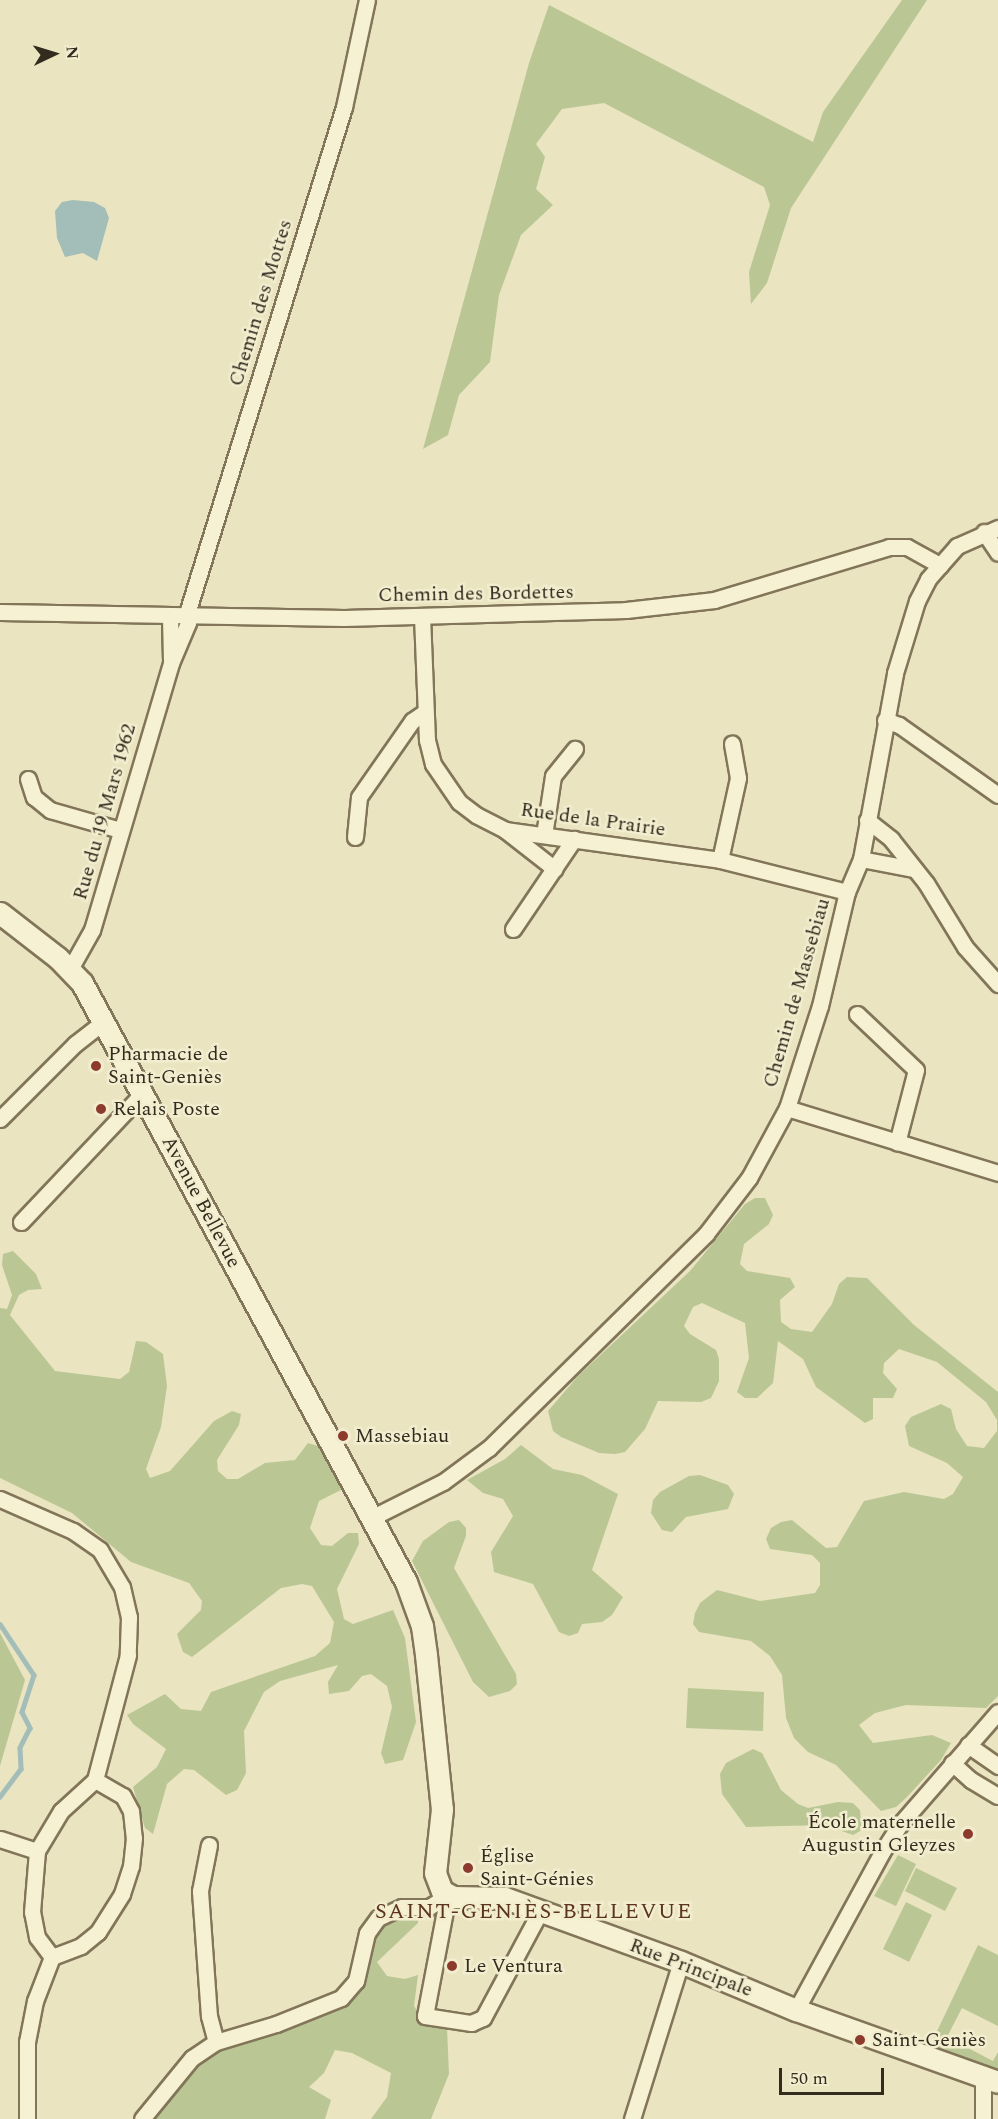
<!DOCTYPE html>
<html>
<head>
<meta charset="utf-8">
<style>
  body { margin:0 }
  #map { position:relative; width:998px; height:2119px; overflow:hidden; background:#eae4c0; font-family:Spectral,serif }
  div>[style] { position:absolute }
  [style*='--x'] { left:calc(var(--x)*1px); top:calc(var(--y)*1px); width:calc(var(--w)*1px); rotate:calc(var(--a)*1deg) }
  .green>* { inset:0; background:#bac795 }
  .water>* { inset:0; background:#a3bdb9 }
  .stream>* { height:4.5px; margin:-2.25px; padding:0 2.25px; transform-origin:2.25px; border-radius:2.25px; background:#a3bdb9 }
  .roads { filter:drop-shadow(2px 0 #827559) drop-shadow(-2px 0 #827559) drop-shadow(0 2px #827559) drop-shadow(0 -2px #827559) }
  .minor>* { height:15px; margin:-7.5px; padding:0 7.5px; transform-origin:7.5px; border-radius:7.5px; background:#f6f1d2 }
  .secondary>* { height:21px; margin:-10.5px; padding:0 10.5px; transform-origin:10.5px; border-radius:10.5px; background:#f6f1d2 }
  .dots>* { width:16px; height:16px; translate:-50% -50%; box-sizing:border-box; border:3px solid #f2edcf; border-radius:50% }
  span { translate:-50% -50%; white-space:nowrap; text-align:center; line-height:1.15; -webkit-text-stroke:5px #f2edcf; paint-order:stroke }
  .street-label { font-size:20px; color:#332b1d }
  .poi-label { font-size:20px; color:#332b1d }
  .left { translate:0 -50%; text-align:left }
  .right { translate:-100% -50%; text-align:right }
  .quarter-label { font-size:22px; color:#5d351f; letter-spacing:1.5px }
  .north { position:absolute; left:24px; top:24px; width:60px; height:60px; -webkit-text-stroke:4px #f2edcf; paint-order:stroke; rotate:86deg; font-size:16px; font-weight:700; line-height:24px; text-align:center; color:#332b1d }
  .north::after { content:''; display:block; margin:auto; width:21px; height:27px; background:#332b1d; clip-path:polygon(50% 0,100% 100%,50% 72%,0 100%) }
  .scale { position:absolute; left:779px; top:2068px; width:105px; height:27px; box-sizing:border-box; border:3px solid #332b1d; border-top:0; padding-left:8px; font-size:18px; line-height:21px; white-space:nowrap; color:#332b1d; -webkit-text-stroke:4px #f2edcf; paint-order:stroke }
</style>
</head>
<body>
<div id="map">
  <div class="green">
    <div style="clip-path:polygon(902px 0,927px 0,791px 208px,767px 283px,751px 304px,749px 272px,770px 205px,764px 187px,604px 103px,562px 109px,536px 144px,545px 157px,536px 189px,553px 205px,521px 235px,499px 295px,490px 362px,459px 395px,448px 435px,423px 449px,529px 63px,549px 5px,813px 142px,823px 112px)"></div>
    <div style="clip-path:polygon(755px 1198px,765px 1198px,773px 1215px,769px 1224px,744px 1244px,740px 1264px,747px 1271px,790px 1278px,795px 1287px,780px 1300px,781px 1322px,791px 1329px,812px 1332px,832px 1304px,839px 1284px,847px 1277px,867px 1278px,914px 1325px,998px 1392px,998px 1696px,986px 1708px,906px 1705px,875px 1713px,859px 1725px,873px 1743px,932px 1735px,951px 1743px,941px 1760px,907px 1797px,896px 1807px,881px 1811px,836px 1765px,808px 1752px,794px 1738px,786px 1718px,782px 1675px,770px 1656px,751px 1641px,699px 1632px,693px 1624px,695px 1613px,700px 1603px,717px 1590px,760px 1601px,815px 1593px,820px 1585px,820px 1563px,812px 1555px,770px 1549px,766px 1539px,771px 1528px,781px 1522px,792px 1520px,826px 1548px,837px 1547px,864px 1501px,904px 1492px,944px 1499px,953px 1494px,963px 1477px,947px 1463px,909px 1446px,905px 1426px,911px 1417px,941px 1404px,951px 1409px,956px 1429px,967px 1446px,984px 1448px,997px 1431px,997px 1420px,986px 1402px,937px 1362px,899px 1349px,884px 1363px,883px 1373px,897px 1389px,893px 1398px,873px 1398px,873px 1419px,865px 1423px,816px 1387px,803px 1359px,778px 1341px,773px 1383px,757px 1398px,745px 1398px,737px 1392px,749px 1358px,745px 1323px,702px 1303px,693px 1307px,684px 1326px,690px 1334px,716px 1350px,719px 1359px,719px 1381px,711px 1398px,701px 1402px,658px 1401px,645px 1429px,625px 1452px,615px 1454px,599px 1453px,561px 1437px,553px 1431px,548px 1411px,578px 1376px,690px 1271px,745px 1204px)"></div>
    <div style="clip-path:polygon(13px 1251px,36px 1274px,42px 1289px,28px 1290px,19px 1295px,10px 1315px,55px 1371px,120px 1379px,129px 1372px,136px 1341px,146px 1342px,163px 1354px,167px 1386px,161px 1427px,146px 1469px,150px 1478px,170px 1471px,214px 1421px,232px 1411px,241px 1414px,239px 1425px,217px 1460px,218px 1471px,227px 1479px,238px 1479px,265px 1463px,295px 1460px,308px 1443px,318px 1446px,332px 1461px,345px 1488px,319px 1501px,310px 1528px,321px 1545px,332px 1546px,348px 1533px,358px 1533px,359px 1544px,337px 1589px,344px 1619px,353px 1624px,393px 1610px,405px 1638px,416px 1722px,403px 1760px,385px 1764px,381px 1753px,392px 1707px,387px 1686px,371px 1674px,362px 1676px,349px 1691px,329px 1694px,328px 1682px,338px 1665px,280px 1681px,264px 1692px,244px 1731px,246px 1773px,237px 1790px,226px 1795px,194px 1770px,184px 1769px,167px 1784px,153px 1834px,145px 1828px,133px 1787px,157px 1767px,166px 1749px,133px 1724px,127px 1715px,165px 1694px,181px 1709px,201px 1711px,211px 1692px,315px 1656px,330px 1643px,334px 1622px,312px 1586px,302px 1584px,281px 1588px,192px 1657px,183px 1652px,177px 1634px,201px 1610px,202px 1601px,189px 1583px,131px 1562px,72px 1513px,0 1478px,0 1308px,7px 1309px,12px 1295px,2px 1265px,3px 1254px)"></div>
    <div style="clip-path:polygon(521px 1445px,553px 1469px,582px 1475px,618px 1494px,592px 1570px,623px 1597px,612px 1615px,602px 1622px,582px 1624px,578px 1633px,569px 1636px,559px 1632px,533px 1584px,494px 1572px,491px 1552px,513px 1516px,503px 1499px,483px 1493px,467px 1480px,505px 1459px)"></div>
    <div style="clip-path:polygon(700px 1475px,728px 1485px,734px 1494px,728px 1509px,686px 1517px,672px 1532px,662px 1530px,651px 1513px,653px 1500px,660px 1492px,689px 1476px)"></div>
    <div style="clip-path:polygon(459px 1520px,466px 1528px,466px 1536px,454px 1568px,516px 1674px,517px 1684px,510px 1691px,489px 1697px,473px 1682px,412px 1561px,423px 1541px,449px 1522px)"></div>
    <div style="clip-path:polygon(0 1633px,25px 1680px,0 1766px)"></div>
    <div style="clip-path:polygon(688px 1688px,764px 1692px,763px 1731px,686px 1728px)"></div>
    <div style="clip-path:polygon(753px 1749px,762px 1753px,781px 1790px,798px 1804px,808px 1808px,838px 1802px,853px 1803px,860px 1810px,862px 1830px,853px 1835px,825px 1825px,746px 1827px,722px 1794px,720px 1774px,726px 1763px)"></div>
    <div style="clip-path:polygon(898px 1855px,916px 1864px,896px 1906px,874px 1896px)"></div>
    <div style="clip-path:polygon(916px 1868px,957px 1888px,945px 1911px,905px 1891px)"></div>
    <div style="clip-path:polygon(906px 1902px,932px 1915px,909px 1962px,883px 1949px)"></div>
    <div style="clip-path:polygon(418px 1911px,418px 1923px,377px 1962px,387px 1976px,405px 1979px,418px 1975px,414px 2006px,421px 2017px,447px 2028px,449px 2074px,431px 2119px,371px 2119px,387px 2097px,391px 2073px,352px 2053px,335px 2050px,324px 2073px,309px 2087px,331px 2100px,325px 2119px,150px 2119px,177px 2081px,210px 2049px,361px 1985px,369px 1940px,391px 1919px)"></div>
    <div style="clip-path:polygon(978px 1945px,998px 1955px,998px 2026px,962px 2008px,947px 2037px,993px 2061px,998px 2052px,998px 2071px,930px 2046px)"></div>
  </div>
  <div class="water">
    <div style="clip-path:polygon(73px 200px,94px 202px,105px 208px,109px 218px,97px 261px,83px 253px,65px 257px,57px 238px,55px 211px,62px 202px)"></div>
  </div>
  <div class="stream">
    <div style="--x:0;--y:1624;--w:61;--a:56.3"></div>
    <div style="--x:34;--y:1675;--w:39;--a:108"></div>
    <div style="--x:22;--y:1712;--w:18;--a:63"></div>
    <div style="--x:30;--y:1728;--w:22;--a:117"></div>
    <div style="--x:20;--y:1748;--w:21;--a:87"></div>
    <div style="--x:21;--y:1769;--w:35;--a:127"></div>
  </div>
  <div class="roads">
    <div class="minor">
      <div style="--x:984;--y:532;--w:25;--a:56"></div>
      <div style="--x:0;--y:612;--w:344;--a:1"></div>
      <div style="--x:344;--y:618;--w:282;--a:-1.6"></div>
      <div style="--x:626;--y:610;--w:89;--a:-6.5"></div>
      <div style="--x:714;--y:600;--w:183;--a:-16.8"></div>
      <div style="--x:889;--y:547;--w:18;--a:0"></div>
      <div style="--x:907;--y:547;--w:38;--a:29"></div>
      <div style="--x:170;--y:616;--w:44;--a:88.7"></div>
      <div style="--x:422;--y:616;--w:124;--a:87.7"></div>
      <div style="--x:427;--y:740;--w:25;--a:76"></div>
      <div style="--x:433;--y:764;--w:46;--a:55.6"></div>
      <div style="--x:459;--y:802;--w:21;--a:37"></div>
      <div style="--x:476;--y:815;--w:33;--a:27"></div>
      <div style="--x:505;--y:830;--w:217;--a:7.9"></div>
      <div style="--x:720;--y:860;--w:131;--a:14.1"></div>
      <div style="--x:885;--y:720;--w:15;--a:20"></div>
      <div style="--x:899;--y:725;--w:121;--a:35.3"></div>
      <div style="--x:28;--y:779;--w:19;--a:72"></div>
      <div style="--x:34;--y:797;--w:21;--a:39"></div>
      <div style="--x:50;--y:810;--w:73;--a:15.9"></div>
      <div style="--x:867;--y:820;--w:31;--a:38"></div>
      <div style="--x:891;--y:839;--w:56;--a:51.5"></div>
      <div style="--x:926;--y:883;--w:75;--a:58.6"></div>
      <div style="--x:965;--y:947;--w:50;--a:48.3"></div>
      <div style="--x:505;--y:830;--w:63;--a:38"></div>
      <div style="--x:544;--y:835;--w:60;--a:-81.3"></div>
      <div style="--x:553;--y:776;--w:35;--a:-51"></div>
      <div style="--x:355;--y:837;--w:40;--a:-84.3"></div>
      <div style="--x:359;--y:797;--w:93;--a:-55.1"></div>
      <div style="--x:412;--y:721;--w:16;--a:-35"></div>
      <div style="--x:861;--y:859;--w:54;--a:10.7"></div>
      <div style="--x:720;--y:860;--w:84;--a:-77.6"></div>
      <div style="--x:738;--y:778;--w:35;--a:-100"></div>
      <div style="--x:513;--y:929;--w:109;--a:-55.9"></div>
      <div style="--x:70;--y:969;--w:45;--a:-60.6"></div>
      <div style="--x:92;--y:930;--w:278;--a:-73.5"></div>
      <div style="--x:171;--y:663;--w:43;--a:-67"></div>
      <div style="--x:188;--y:623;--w:13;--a:-90"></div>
      <div style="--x:188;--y:610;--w:527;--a:-72.77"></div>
      <div style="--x:344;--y:107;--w:109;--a:-77.9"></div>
      <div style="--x:857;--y:1014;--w:81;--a:43.5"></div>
      <div style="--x:916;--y:1070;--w:75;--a:104.6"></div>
      <div style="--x:787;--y:1108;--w:221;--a:17.1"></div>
      <div style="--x:0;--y:1119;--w:106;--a:-45"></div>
      <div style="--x:75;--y:1044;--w:36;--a:-38"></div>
      <div style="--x:21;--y:1222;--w:178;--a:-46.6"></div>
      <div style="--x:0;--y:1499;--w:80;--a:23.7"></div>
      <div style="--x:73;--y:1531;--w:33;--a:35"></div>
      <div style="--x:100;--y:1550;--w:43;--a:59.3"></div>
      <div style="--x:122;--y:1587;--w:31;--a:77"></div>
      <div style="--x:129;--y:1617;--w:38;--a:92"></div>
      <div style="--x:128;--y:1655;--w:129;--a:104.8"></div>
      <div style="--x:373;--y:1517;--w:78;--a:-26.6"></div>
      <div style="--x:443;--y:1482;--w:57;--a:-36.5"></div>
      <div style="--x:489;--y:1448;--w:305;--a:-44.6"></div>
      <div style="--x:706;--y:1234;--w:71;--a:-52.5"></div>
      <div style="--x:749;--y:1178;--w:80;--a:-61.5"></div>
      <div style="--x:787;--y:1108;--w:107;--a:-72.1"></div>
      <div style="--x:820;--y:1006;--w:117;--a:-76.7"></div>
      <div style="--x:847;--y:892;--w:36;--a:-67"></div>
      <div style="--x:861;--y:859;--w:189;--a:-79.6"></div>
      <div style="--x:895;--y:673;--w:75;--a:-73"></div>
      <div style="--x:917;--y:601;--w:25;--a:-63"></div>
      <div style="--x:928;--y:579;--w:44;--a:-48.7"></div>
      <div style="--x:957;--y:546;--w:45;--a:-23.7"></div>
      <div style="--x:968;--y:1745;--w:37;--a:35"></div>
      <div style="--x:952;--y:1763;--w:25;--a:42"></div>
      <div style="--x:971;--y:1780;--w:31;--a:31"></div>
      <div style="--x:95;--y:1780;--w:32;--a:30"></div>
      <div style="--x:123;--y:1796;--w:17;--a:62"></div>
      <div style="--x:131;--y:1811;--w:27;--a:84"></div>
      <div style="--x:134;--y:1838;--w:28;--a:96"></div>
      <div style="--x:131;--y:1866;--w:29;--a:108"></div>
      <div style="--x:122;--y:1894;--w:45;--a:122.3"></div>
      <div style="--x:98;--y:1932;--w:22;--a:141"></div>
      <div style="--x:81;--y:1946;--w:31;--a:159"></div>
      <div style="--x:52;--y:1957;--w:25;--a:-127"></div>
      <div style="--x:37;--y:1937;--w:25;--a:-101"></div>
      <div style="--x:32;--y:1912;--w:61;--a:-85.3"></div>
      <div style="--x:37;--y:1851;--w:47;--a:-59"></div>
      <div style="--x:61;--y:1811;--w:46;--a:-42.4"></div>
      <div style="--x:0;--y:1839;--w:39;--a:18"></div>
      <div style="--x:209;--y:1845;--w:47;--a:101.1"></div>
      <div style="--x:200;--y:1891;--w:125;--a:85.9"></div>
      <div style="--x:209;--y:2016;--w:27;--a:75"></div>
      <div style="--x:448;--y:1895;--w:123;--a:100.8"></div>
      <div style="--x:425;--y:2016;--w:47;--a:8.7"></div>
      <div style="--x:471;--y:2023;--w:13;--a:-23"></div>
      <div style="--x:483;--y:2018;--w:123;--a:-61.8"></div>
      <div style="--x:796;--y:2010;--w:180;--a:-61.4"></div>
      <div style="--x:882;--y:1852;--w:35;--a:-57"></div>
      <div style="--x:901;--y:1823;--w:147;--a:-48.9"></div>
      <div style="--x:27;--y:2119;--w:77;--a:-90"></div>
      <div style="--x:27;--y:2042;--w:42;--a:-79"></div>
      <div style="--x:35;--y:2001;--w:47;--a:-68.9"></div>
      <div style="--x:142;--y:2119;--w:79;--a:-50.7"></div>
      <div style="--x:192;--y:2058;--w:29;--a:-34"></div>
      <div style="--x:216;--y:2042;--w:63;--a:-16.7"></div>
      <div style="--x:276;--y:2024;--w:70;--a:-21.8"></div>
      <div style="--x:341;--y:1998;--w:23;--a:-49"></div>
      <div style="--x:356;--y:1981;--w:49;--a:-77.1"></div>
      <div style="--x:367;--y:1933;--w:19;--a:-54"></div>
      <div style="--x:378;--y:1918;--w:26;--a:-25"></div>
      <div style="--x:402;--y:1907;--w:27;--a:0"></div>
      <div style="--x:429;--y:1907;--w:22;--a:-32"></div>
      <div style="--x:632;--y:2119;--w:164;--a:-72.7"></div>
      <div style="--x:983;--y:2119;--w:42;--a:-90"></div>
    </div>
    <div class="secondary">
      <div style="--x:0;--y:913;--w:73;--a:37.8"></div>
      <div style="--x:58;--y:958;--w:35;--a:46"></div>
      <div style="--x:82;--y:983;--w:681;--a:61.59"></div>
      <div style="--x:406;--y:1582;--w:47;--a:70"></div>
      <div style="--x:422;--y:1626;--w:29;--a:82"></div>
      <div style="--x:426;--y:1655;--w:155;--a:84.1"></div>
      <div style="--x:442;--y:1809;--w:64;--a:96.2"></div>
      <div style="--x:435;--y:1873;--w:19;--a:69"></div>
      <div style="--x:442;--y:1891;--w:13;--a:29"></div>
      <div style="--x:453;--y:1897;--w:52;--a:1.1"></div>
      <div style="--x:505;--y:1898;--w:187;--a:20"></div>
      <div style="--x:681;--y:1962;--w:125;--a:22.7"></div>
      <div style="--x:796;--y:2010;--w:214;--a:19.6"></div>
    </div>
  </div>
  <div class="dots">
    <div style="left:96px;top:1066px;background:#8d3b2d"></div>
    <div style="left:101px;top:1109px;background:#8d3b2d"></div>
    <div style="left:343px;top:1436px;background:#8d3b2d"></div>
    <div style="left:968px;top:1834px;background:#8d3b2d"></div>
    <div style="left:468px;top:1868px;background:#8d3b2d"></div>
    <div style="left:452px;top:1966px;background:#8d3b2d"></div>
    <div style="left:860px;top:2040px;background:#8d3b2d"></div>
  </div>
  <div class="street-label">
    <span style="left:261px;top:303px;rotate:-73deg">Chemin des Mottes</span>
    <span style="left:476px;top:594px;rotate:-1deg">Chemin des Bordettes</span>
    <span style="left:105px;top:812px;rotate:-74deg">Rue du 19 Mars 1962</span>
    <span style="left:593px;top:820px;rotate:8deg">Rue de la Prairie</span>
    <span style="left:797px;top:993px;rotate:-74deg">Chemin de Massebiau</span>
    <span style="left:201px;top:1202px;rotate:62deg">Avenue Bellevue</span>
    <span style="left:691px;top:1968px;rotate:21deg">Rue Principale</span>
  </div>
  <div class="poi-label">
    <span class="left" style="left:108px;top:1066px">Pharmacie de<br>Saint-Geniès</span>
    <span class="left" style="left:113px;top:1109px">Relais Poste</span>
    <span class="left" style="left:355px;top:1436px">Massebiau</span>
    <span class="right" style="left:956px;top:1834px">École maternelle<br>Augustin Gleyzes</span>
    <span class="left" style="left:480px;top:1868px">Église<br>Saint-Génies</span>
    <span class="left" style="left:464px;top:1966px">Le Ventura</span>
    <span class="left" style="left:872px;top:2040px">Saint-Geniès</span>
  </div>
  <div class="quarter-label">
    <span style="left:534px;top:1912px">SAINT-GENIÈS-BELLEVUE</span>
  </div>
  <div class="north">N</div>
  <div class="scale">50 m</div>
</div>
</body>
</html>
